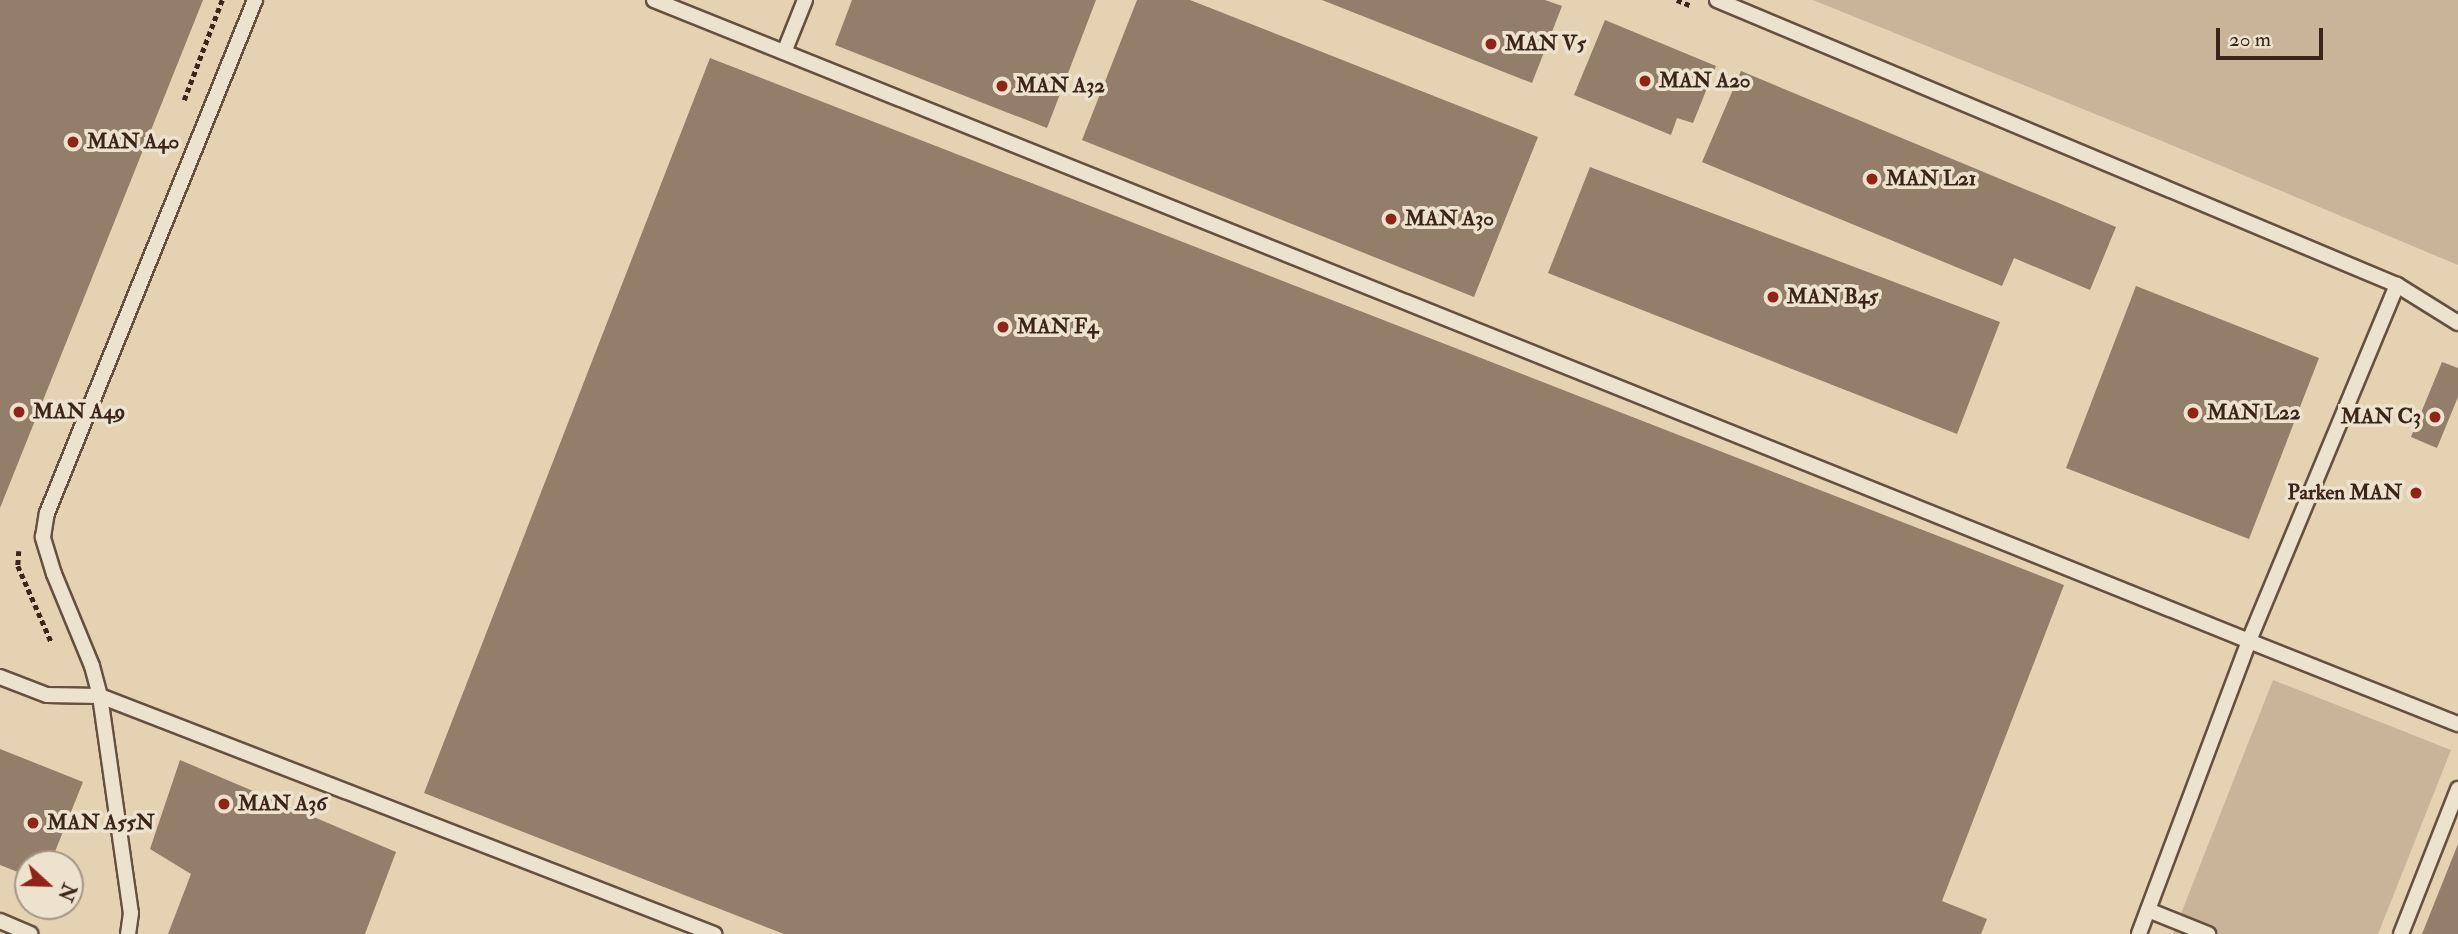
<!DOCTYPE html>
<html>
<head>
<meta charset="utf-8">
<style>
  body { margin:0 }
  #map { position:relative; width:2458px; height:934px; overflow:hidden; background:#e4d2b3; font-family:"IM FELL Double Pica",serif }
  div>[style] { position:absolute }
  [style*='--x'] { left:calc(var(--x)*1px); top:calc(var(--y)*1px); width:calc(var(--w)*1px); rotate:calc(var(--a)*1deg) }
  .green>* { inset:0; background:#c7b499 }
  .building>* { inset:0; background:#937e69 }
  .path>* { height:4.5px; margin-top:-2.25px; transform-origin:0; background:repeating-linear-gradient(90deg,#3c2419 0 5px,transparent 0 8.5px) }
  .roads { filter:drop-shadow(2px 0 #665040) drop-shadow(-2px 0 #665040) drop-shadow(0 2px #665040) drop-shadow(0 -2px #665040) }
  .lane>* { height:14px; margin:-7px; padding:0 7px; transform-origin:7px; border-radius:7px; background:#ede2ce }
  .dots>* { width:19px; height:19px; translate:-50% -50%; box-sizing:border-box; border:4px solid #ede2ce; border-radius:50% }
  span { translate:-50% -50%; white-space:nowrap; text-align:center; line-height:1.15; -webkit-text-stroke:7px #ede2ce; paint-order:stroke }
  .poi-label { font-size:21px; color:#3c2419; font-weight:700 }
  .left { translate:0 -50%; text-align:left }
  .right { translate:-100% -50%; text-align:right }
  .north { position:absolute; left:14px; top:850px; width:70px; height:70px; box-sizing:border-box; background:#ede2ce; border:2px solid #a69686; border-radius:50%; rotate:112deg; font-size:19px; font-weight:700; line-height:28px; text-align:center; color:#3c2419 }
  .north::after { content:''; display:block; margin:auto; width:24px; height:32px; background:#8f2418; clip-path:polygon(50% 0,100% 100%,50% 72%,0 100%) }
  .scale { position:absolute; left:2216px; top:28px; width:107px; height:32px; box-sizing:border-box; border:4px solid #3c2419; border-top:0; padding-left:9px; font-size:21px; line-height:24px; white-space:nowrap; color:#3c2419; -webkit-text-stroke:5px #ede2ce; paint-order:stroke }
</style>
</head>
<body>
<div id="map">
  <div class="green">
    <div style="clip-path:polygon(1813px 0,2458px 0,2458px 265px,2162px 141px)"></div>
    <div style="clip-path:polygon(2273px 680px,2451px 750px,2378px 934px,2173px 934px)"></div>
  </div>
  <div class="building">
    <div style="clip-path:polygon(0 0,203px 0,0 508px)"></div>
    <div style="clip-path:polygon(852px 0,1096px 0,1047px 128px,835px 45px)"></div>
    <div style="clip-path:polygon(1137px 0,1190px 0,1538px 137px,1474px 297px,1082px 140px)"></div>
    <div style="clip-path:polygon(1322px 0,1545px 0,1562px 6px,1532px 83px)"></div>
    <div style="clip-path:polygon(1605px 20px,1716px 66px,1693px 123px,1677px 118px,1671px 135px,1574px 95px)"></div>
    <div style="clip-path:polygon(710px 58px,2064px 585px,1942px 901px,1987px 919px,1981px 934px,784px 934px,424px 793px)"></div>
    <div style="clip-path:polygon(1741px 71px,2116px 227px,2090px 290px,2014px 258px,2002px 286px,1702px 162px)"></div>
    <div style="clip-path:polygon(1590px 167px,2000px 322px,1957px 434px,1548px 273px)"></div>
    <div style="clip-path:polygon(2136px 286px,2319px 358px,2249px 539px,2066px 468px)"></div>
    <div style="clip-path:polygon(2442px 362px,2458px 368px,2458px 397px,2437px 448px,2411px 437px)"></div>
    <div style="clip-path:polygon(0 749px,83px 782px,50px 864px,28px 864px,28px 876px,0 865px)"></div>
    <div style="clip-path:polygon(180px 760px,396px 852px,365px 934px,168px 934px,191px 874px,150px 849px)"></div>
    <div style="clip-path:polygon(2458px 844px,2458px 934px,2422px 934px)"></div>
  </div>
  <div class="path">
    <div style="--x:1677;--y:0;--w:16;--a:22"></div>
    <div style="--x:184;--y:100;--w:107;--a:-69.2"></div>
    <div style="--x:19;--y:551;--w:15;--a:94"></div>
    <div style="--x:18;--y:566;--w:82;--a:66.3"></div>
  </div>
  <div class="roads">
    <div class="lane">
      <div style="--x:654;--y:0;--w:1719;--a:21.89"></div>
      <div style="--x:2249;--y:641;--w:313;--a:110.6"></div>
      <div style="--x:1717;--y:0;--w:737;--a:22.74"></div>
      <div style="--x:2397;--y:285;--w:72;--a:31.9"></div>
      <div style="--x:785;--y:50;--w:54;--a:-68.2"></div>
      <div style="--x:2397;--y:285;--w:386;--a:112.6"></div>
      <div style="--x:2249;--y:641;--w:225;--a:21.7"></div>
      <div style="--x:0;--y:677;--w:50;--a:21"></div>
      <div style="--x:47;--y:695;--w:53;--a:1.1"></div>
      <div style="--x:100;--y:696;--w:31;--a:-105"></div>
      <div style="--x:92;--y:666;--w:100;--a:-112.4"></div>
      <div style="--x:54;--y:574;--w:39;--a:-107"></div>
      <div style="--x:43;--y:537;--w:24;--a:-81"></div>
      <div style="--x:47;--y:513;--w:554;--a:-67.93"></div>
      <div style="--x:100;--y:696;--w:659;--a:21.19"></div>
      <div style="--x:100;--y:696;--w:219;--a:81.9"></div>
      <div style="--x:131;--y:913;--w:21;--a:98"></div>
      <div style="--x:2148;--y:910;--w:65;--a:21.8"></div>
      <div style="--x:0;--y:921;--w:33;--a:23"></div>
      <div style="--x:2401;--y:934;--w:156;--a:-68.5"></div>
    </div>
  </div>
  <div class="dots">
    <div style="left:1491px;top:44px;background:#8f2418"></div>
    <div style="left:1645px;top:81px;background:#8f2418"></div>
    <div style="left:1002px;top:86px;background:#8f2418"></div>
    <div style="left:73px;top:142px;background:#8f2418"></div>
    <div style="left:1872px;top:179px;background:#8f2418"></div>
    <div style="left:1391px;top:219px;background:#8f2418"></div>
    <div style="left:1773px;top:297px;background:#8f2418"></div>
    <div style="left:1003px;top:327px;background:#8f2418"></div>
    <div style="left:19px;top:412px;background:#8f2418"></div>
    <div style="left:2193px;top:413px;background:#8f2418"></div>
    <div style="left:2435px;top:417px;background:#8f2418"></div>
    <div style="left:2416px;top:493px;background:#8f2418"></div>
    <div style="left:224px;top:804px;background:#8f2418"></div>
    <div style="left:33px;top:823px;background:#8f2418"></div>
  </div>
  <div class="poi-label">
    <span class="left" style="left:1505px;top:44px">MAN V5</span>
    <span class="left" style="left:1659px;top:81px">MAN A20</span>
    <span class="left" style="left:1016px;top:86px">MAN A32</span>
    <span class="left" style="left:87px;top:142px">MAN A40</span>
    <span class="left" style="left:1886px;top:179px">MAN L21</span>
    <span class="left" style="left:1405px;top:219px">MAN A30</span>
    <span class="left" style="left:1787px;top:297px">MAN B45</span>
    <span class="left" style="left:1017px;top:327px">MAN F4</span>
    <span class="left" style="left:33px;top:412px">MAN A49</span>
    <span class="left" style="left:2207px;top:413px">MAN L22</span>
    <span class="right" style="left:2421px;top:417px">MAN C3</span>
    <span class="right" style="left:2402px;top:493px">Parken MAN</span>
    <span class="left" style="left:238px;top:804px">MAN A36</span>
    <span class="left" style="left:47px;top:823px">MAN A55N</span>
  </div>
  <div class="north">N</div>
  <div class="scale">20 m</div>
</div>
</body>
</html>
